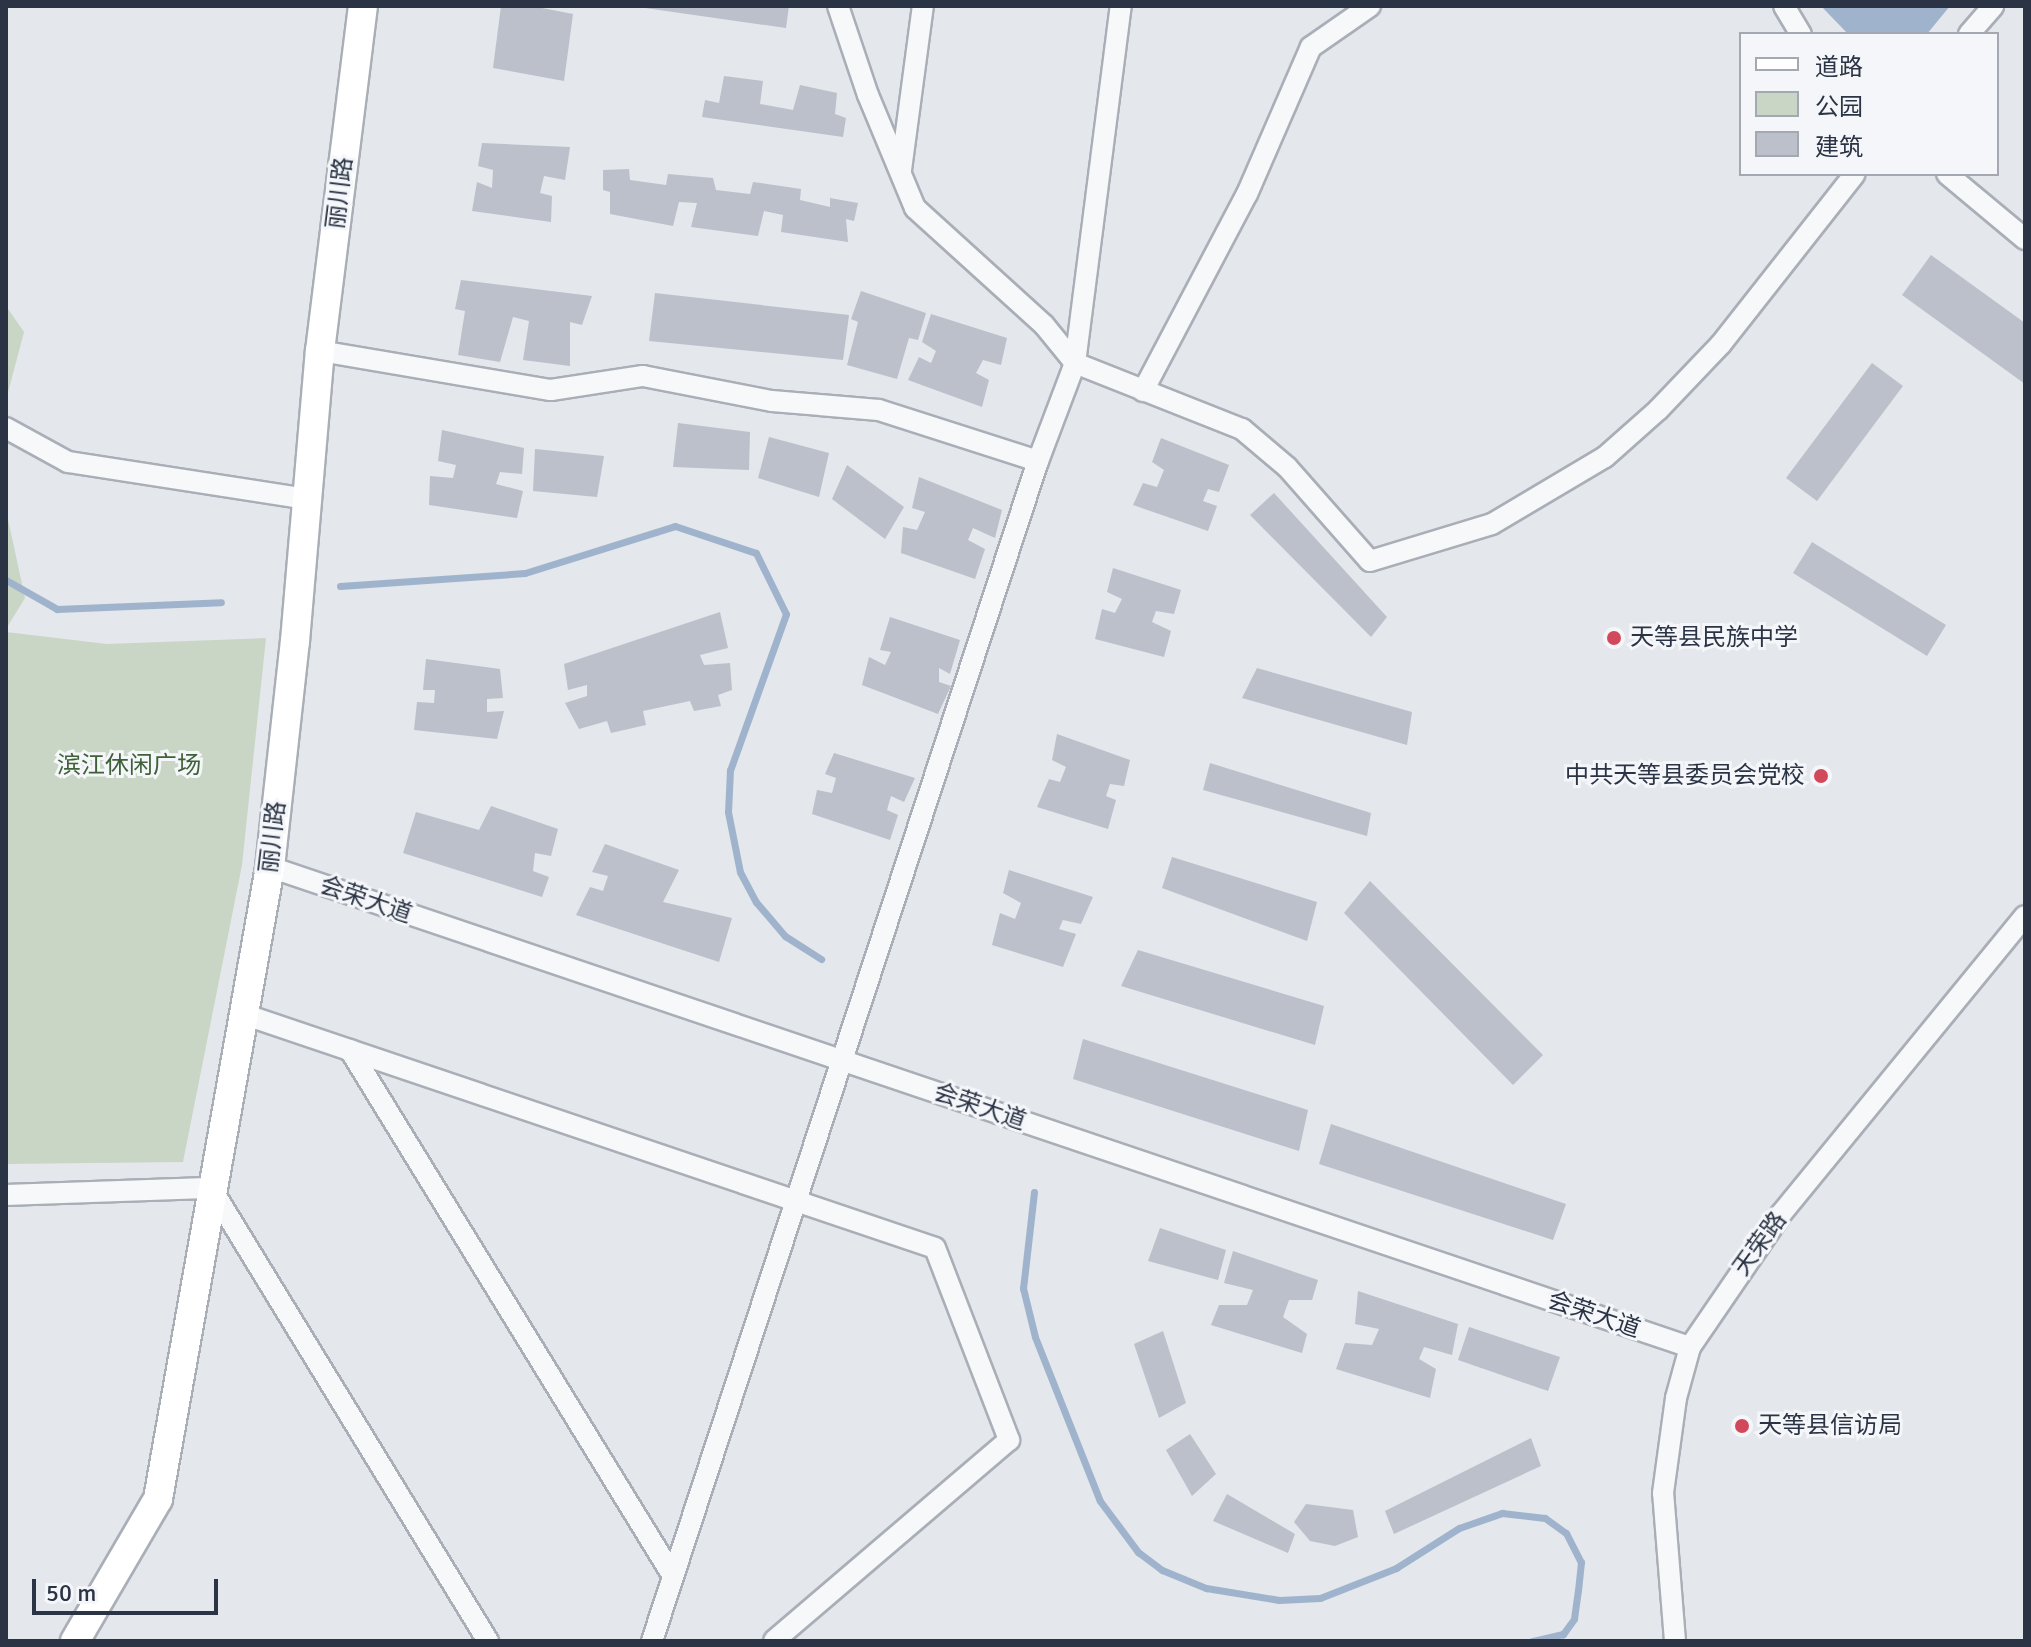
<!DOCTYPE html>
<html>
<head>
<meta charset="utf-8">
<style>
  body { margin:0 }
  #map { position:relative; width:2031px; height:1647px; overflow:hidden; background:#e4e7ec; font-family:Signika,"Noto Sans SC",sans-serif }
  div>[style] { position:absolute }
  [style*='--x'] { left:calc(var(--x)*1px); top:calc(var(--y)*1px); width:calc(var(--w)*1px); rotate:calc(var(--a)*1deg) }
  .green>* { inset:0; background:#c9d6c5 }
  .water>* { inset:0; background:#9fb4cc }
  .stream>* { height:7px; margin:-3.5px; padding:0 3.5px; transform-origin:3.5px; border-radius:3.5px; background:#9fb4cc }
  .building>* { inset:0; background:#bbc0ca }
  .roads { filter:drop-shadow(2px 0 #a9aeb7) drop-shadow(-2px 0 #a9aeb7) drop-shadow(0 2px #a9aeb7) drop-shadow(0 -2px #a9aeb7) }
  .street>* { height:20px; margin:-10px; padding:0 10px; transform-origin:10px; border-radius:10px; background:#f7f8fa }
  .secondary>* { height:28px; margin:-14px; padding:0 14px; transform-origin:14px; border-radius:14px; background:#fff }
  .dots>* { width:22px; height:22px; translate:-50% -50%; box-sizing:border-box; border:4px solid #f4f6f9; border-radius:50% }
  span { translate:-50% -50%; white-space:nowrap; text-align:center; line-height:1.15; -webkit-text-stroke:6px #f4f6f9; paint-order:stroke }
  .street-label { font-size:24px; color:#2b3445 }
  .poi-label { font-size:24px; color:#2b3445 }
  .left { translate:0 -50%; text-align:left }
  .right { translate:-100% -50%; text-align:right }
  .park-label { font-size:24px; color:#3f6138 }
  .frame { position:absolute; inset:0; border:8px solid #2b3445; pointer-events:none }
  .legend { position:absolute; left:1739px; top:32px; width:260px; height:144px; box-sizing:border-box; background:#f4f6f9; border:2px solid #a4a8b1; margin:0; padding:10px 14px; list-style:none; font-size:24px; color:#2b3445 }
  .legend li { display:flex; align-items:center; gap:16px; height:40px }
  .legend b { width:40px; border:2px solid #a4a8b1 }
  .scale { position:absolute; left:32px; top:1579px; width:186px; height:36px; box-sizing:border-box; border:4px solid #2b3445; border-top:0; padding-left:10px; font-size:24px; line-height:28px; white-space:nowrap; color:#2b3445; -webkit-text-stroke:6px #f4f6f9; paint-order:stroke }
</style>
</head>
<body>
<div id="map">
  <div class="green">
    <div style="clip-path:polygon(6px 306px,24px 332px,6px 400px)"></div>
    <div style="clip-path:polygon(6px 510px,25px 598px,6px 629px)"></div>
    <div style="clip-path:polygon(6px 632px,107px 644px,266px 638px,242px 865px,183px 1162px,6px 1164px)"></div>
  </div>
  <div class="water">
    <div style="clip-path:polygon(1821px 6px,1950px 6px,1927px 34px,1848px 34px)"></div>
  </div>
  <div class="stream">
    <div style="--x:6;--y:580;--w:59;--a:29.6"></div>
    <div style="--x:57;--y:609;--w:164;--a:-2.4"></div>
    <div style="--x:340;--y:586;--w:185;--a:-4"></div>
    <div style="--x:525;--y:573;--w:157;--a:-17.4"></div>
    <div style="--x:675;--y:526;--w:85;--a:18.4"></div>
    <div style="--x:756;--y:553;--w:68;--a:63.8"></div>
    <div style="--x:786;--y:614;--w:166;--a:109.7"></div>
    <div style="--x:730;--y:770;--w:42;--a:92.7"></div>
    <div style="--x:728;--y:812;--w:61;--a:78.7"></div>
    <div style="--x:740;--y:872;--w:34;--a:62"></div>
    <div style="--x:756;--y:902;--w:45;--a:49.5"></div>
    <div style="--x:785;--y:936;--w:43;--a:32.6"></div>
    <div style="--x:1034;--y:1192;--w:97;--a:96.5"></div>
    <div style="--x:1023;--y:1288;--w:50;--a:76.2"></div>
    <div style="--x:1035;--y:1337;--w:176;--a:68.4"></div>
    <div style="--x:1100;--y:1501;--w:64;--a:53.3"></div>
    <div style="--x:1138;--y:1552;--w:30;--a:37"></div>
    <div style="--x:1162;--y:1570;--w:48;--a:22.2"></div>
    <div style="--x:1206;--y:1588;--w:74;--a:9.3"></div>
    <div style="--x:1279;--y:1600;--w:41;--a:-2.8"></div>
    <div style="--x:1320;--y:1598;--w:82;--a:-21.5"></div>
    <div style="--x:1396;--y:1568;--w:75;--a:-32.4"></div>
    <div style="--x:1459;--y:1528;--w:46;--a:-19.2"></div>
    <div style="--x:1502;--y:1513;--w:43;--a:6.6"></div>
    <div style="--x:1545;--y:1518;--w:26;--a:36"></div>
    <div style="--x:1566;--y:1533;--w:33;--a:63"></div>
    <div style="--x:1581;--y:1562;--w:28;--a:96"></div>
    <div style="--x:1578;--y:1590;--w:29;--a:98"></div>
    <div style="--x:1574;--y:1619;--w:19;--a:126"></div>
    <div style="--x:1563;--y:1634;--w:32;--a:167"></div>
  </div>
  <div class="building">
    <div style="clip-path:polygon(501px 6px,532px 6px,573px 14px,564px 81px,493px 68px)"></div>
    <div style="clip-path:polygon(631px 6px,789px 6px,786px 28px)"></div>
    <div style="clip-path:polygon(724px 76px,763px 81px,760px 104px,793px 110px,800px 85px,837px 93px,835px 114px,846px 118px,843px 137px,702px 117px,705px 100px,719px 103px)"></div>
    <div style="clip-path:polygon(482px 143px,570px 147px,565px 180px,544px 176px,540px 193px,552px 196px,551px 222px,472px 211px,477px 182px,492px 188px,493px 170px,478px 166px)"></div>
    <div style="clip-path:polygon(629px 169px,630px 180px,666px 185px,668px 174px,713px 178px,716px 190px,750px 194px,753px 182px,801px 189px,800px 200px,830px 207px,830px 198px,858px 203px,854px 221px,846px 219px,848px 242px,781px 232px,783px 215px,764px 211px,758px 236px,691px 227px,697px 203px,679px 202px,673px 226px,610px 214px,610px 192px,603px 190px,603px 170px)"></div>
    <div style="clip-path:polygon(1931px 255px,2025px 323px,2025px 384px,1902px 295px)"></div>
    <div style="clip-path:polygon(461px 280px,592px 296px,582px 325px,570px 322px,570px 366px,523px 360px,529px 321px,513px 317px,500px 362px,458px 355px,465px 311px,455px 309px)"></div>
    <div style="clip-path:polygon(861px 291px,926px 313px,918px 340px,909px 338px,897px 379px,847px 365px,858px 322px,851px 319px)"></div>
    <div style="clip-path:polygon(655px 293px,849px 315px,843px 360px,649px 341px)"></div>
    <div style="clip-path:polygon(931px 314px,1007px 338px,1001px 365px,983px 360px,976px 373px,989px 380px,982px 407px,908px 380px,919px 357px,931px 363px,936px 351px,922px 342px)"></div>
    <div style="clip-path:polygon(1872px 363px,1903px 386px,1817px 501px,1786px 478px)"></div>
    <div style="clip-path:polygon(678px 423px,750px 432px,749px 470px,673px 467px)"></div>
    <div style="clip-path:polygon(442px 430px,524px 448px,522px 474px,500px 472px,496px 484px,523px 491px,517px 518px,429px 505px,430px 476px,453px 478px,456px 465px,438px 461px)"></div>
    <div style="clip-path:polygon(769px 437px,829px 453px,819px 497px,758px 478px)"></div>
    <div style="clip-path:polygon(1161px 438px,1229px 465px,1219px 492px,1208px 489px,1203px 501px,1217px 506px,1208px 531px,1133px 505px,1143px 483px,1157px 487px,1164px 470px,1152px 462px)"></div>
    <div style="clip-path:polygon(535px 449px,604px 456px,597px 497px,533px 491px)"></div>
    <div style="clip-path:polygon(847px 465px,904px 507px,885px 539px,832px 499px)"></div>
    <div style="clip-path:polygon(919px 477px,1002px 510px,995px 538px,973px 528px,968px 540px,985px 549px,975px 579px,901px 553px,903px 527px,917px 530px,925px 512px,912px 508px)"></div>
    <div style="clip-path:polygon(1274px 493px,1387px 617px,1371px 637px,1250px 515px)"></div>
    <div style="clip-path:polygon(1812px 542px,1946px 625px,1927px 656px,1793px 573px)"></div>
    <div style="clip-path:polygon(1113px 568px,1181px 590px,1174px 614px,1156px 611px,1152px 622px,1171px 631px,1164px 657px,1095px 639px,1102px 609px,1115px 613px,1122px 599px,1107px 592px)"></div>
    <div style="clip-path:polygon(720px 612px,728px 648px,700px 655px,704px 665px,730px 663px,732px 690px,718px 695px,721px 706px,694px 711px,690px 701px,643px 711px,646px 725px,611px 733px,607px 721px,579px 729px,565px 703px,587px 696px,587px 685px,568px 690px,564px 664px)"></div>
    <div style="clip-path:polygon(890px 617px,960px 640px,950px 674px,939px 668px,939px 682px,951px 686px,938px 714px,862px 685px,869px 657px,885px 665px,891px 652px,880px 650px)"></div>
    <div style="clip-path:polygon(426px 659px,500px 669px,503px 698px,487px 699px,487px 712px,504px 711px,497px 739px,414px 730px,417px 702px,434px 703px,435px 690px,423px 690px)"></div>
    <div style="clip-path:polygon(1257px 668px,1412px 712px,1407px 745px,1242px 698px)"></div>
    <div style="clip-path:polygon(1057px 734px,1130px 760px,1124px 786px,1110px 784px,1106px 796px,1116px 800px,1108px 829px,1037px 807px,1049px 779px,1060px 782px,1066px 767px,1052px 760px)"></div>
    <div style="clip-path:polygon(834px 753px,915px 778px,904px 802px,891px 796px,887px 810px,898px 815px,890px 840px,812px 814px,817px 790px,832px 793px,836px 778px,825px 774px)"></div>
    <div style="clip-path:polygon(1210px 763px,1371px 813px,1367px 836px,1203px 790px)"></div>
    <div style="clip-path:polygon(491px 806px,558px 829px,551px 856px,535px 853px,533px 871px,549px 877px,542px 897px,403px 853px,416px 812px,479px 830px)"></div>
    <div style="clip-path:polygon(605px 844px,679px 870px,663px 902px,732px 918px,719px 962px,576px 915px,590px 887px,603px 891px,608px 876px,592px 872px)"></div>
    <div style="clip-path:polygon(1172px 857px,1317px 902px,1307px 941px,1162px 888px)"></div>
    <div style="clip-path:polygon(1009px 870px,1093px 897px,1081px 924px,1063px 920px,1059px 929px,1076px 934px,1063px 967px,992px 945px,1000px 913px,1015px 919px,1021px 903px,1003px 893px)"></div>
    <div style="clip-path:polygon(1370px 881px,1543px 1055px,1513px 1085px,1344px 913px)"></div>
    <div style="clip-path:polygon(1138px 950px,1324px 1006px,1315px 1045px,1121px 986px)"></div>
    <div style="clip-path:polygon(1083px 1039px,1308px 1110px,1299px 1151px,1073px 1079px)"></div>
    <div style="clip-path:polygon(1331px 1124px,1566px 1204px,1553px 1240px,1319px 1164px)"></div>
    <div style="clip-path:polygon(1160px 1228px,1226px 1250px,1218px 1280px,1148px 1261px)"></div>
    <div style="clip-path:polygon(1233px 1251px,1318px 1280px,1312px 1300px,1289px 1300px,1283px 1317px,1307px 1334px,1302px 1353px,1211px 1325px,1219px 1305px,1247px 1305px,1253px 1290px,1224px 1283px)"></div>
    <div style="clip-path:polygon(1358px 1291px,1458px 1324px,1452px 1355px,1424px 1347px,1419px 1359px,1436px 1369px,1430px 1398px,1336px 1369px,1345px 1343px,1372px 1345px,1379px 1329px,1355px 1324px)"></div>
    <div style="clip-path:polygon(1469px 1327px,1560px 1357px,1548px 1391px,1458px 1360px)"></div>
    <div style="clip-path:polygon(1163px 1331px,1186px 1403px,1159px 1418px,1134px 1344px)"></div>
    <div style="clip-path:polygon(1190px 1434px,1216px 1474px,1192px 1496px,1166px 1450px)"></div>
    <div style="clip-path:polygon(1531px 1438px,1541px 1466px,1394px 1534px,1385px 1511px)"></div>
    <div style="clip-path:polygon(1227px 1494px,1295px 1534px,1288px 1553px,1213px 1521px)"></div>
    <div style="clip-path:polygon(1306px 1504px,1353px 1510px,1358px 1537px,1335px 1546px,1310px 1541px,1294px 1522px)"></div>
  </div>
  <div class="roads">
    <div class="street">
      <div style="--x:838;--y:6;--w:94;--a:71.4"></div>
      <div style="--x:868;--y:95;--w:122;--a:67.4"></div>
      <div style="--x:915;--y:208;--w:174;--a:42.2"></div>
      <div style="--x:1044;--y:325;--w:49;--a:50.8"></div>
      <div style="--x:1075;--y:363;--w:180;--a:21.6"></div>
      <div style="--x:1242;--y:429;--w:59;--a:40.2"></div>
      <div style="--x:1287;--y:467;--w:125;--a:48.6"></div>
      <div style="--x:1370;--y:561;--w:127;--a:-16.9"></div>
      <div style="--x:1492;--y:524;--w:131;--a:-30.7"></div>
      <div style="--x:1605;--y:457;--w:71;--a:-41.6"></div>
      <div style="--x:1658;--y:410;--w:91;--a:-46.3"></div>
      <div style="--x:1721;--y:344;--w:216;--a:-51.8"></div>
      <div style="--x:1784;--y:6;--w:33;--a:59"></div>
      <div style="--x:1969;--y:34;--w:37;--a:-49"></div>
      <div style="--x:901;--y:170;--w:165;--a:-82.4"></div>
      <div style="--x:1947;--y:174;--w:102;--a:39.8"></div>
      <div style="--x:320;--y:351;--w:234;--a:9.6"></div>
      <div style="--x:551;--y:390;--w:93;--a:-8.7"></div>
      <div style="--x:643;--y:376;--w:131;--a:11"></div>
      <div style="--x:772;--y:401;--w:107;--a:4.8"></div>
      <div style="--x:879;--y:410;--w:167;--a:17.8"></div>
      <div style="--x:1143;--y:391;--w:223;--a:-62.2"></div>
      <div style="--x:1247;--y:194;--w:160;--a:-66.5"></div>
      <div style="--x:1311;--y:47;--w:72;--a:-34.8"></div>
      <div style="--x:6;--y:428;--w:71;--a:28.7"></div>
      <div style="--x:68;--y:462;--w:241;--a:8.8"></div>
      <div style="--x:270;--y:867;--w:1499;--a:18.68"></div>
      <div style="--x:243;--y:1014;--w:730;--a:18.68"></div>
      <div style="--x:935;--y:1248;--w:206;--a:68.9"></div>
      <div style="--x:1009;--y:1440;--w:309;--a:139.5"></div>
      <div style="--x:350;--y:1050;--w:617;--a:58.45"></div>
      <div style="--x:6;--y:1195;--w:205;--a:-2"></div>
      <div style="--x:211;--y:1188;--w:531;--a:58.56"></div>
      <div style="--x:652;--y:1641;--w:1242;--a:-71.89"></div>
      <div style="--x:1038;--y:461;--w:105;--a:-69.3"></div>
      <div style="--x:1075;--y:363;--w:360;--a:-82.7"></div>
      <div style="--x:1675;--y:1641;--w:148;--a:-94.6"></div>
      <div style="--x:1663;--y:1493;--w:96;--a:-82.2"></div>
      <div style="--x:1676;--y:1398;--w:53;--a:-74.6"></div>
      <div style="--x:1690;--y:1347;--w:161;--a:-55.6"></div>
      <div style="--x:1781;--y:1214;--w:385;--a:-50.7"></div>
    </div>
    <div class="secondary">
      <div style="--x:75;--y:1641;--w:164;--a:-59.7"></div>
      <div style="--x:158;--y:1499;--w:642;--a:-79.95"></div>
      <div style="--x:270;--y:867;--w:227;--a:-83.7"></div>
      <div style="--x:295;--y:641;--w:291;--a:-85.1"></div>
      <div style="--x:320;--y:351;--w:348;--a:-82.9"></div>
    </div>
  </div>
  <div class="dots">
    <div style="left:1614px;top:638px;background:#d1495b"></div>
    <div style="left:1821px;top:776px;background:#d1495b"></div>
    <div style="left:1742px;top:1426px;background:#d1495b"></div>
  </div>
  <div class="street-label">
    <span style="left:340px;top:193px;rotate:-83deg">丽川路</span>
    <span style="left:273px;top:837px;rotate:-83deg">丽川路</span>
    <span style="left:366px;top:900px;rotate:19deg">会荣大道</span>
    <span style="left:980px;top:1107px;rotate:19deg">会荣大道</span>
    <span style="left:1760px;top:1244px;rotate:-54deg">天荣路</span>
    <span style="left:1594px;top:1315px;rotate:19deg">会荣大道</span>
  </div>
  <div class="poi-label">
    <span class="left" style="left:1630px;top:638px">天等县民族中学</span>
    <span class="right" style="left:1805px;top:776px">中共天等县委员会党校</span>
    <span class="left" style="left:1758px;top:1426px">天等县信访局</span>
  </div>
  <div class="park-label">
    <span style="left:129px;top:766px">滨江休闲广场</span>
  </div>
  <div class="frame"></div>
  <ul class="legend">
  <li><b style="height:10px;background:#fff"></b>道路</li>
  <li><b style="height:22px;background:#c9d6c5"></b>公园</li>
  <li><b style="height:22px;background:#bbc0ca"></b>建筑</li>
  </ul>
  <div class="scale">50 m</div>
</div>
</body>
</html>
